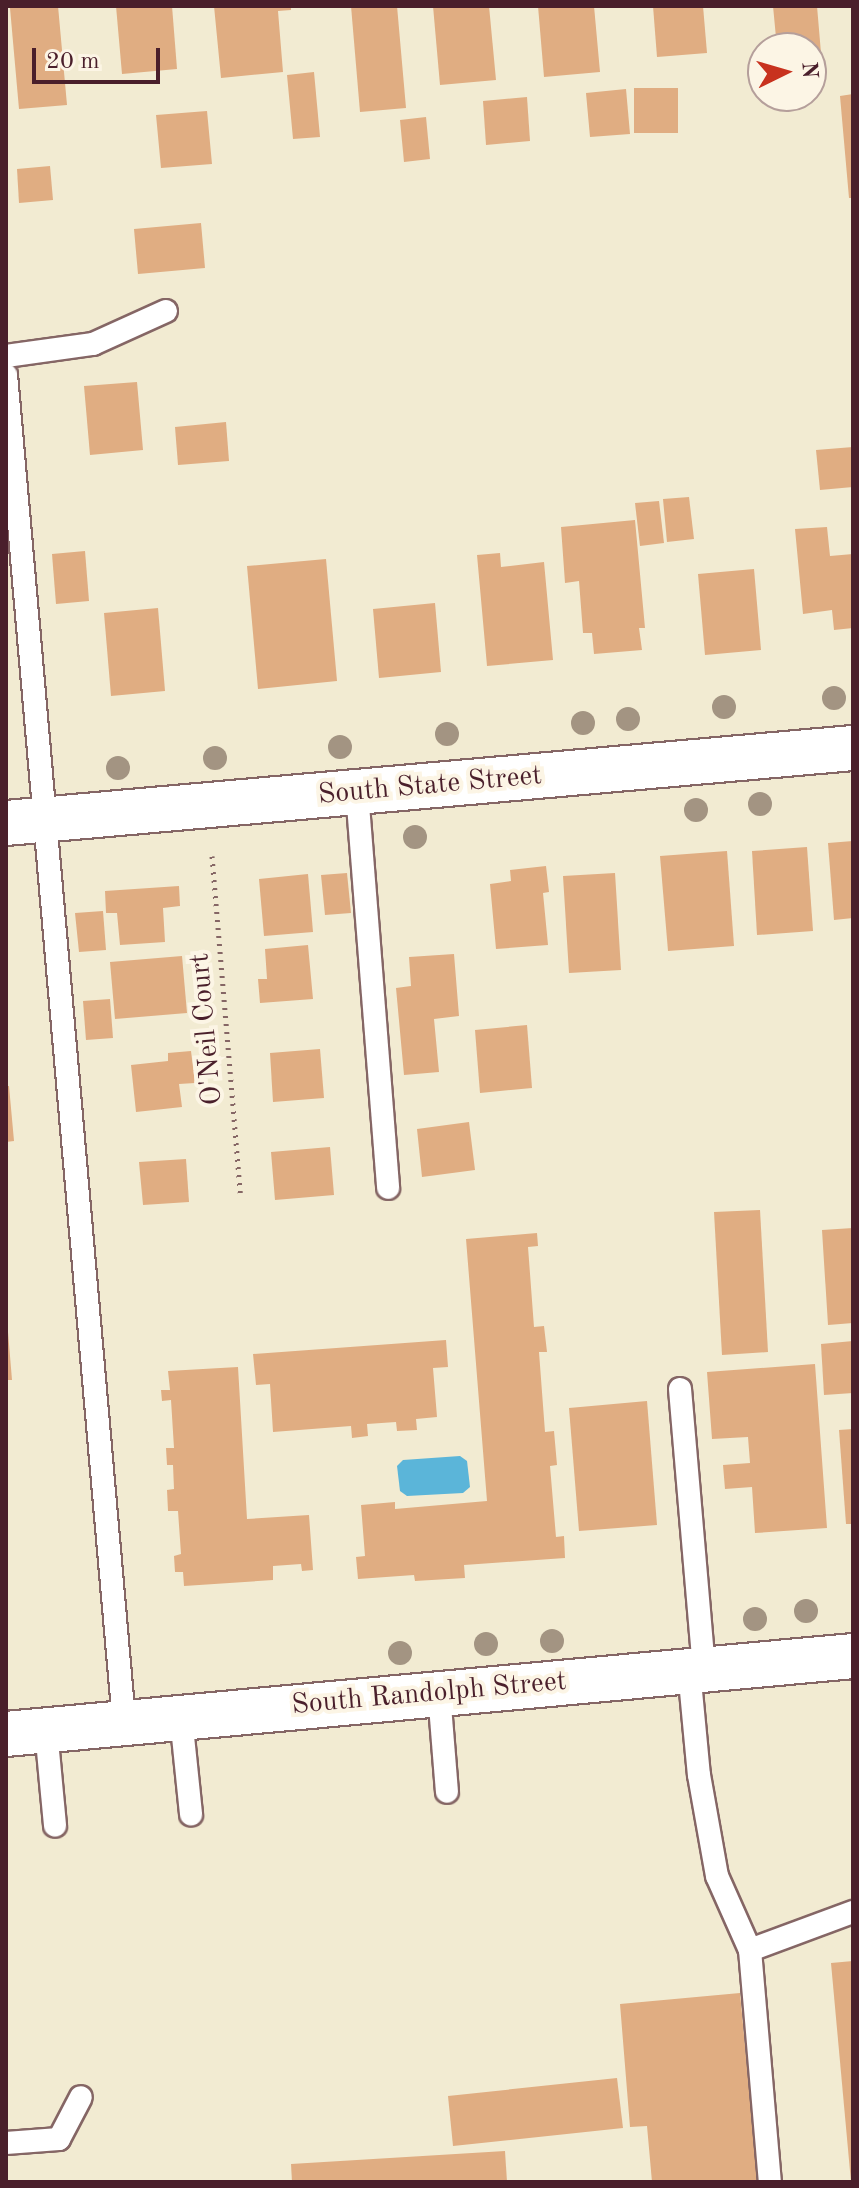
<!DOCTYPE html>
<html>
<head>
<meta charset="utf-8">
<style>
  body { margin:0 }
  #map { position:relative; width:859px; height:2188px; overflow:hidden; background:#f2ebd2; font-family:"Old Standard TT",serif }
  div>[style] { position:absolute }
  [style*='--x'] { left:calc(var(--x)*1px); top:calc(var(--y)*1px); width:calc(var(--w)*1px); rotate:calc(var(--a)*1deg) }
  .water>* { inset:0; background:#5bb5d9 }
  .building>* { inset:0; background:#e0ad82 }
  .path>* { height:5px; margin-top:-2.5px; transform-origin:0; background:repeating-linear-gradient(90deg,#856665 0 2px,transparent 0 8px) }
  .roads { filter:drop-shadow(2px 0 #856665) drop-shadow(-2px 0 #856665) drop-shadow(0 2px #856665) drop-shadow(0 -2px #856665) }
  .service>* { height:22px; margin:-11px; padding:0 11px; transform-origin:11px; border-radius:11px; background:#fff }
  .secondary>* { height:44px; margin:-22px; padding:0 22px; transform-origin:22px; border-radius:22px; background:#fff }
  .trees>* { width:24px; height:24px; margin:-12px; border-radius:50%; background:#a39482 }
  span { translate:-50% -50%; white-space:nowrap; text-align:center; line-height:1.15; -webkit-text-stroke:8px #fcf5e5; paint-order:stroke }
  .street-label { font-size:28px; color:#4a1f2b }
  .frame { position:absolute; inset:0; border:8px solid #4a1f2b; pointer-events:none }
  .north { position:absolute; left:747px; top:32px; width:80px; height:80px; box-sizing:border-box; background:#fcf5e5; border:2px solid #b59f9b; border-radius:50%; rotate:85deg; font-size:22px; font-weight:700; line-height:32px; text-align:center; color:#4a1f2b }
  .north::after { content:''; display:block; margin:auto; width:28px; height:36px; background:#c8321e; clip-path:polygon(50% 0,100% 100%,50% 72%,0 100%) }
  .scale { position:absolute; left:32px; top:48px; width:128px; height:36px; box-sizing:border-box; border:4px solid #4a1f2b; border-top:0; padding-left:10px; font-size:24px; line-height:28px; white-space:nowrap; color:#4a1f2b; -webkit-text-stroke:6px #fcf5e5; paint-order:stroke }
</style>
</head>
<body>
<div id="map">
  <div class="water">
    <div style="clip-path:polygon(460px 1456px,467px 1461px,470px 1487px,463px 1493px,407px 1496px,400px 1491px,397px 1466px,403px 1460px)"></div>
  </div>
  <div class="building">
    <div style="clip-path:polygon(58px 6px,67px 105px,19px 109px,10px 8px)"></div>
    <div style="clip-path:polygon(116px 6px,172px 6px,177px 69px,122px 74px)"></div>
    <div style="clip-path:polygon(214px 6px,291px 6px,291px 10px,278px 11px,283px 72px,221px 78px)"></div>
    <div style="clip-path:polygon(351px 6px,397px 6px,406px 108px,360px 112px)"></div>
    <div style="clip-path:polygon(433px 6px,489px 6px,496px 80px,440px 85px)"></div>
    <div style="clip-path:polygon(538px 6px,594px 6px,600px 72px,544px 77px)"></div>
    <div style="clip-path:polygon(653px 6px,703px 6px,707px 53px,657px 57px)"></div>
    <div style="clip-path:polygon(773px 6px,817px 6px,821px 53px,811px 53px,811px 48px,777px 48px)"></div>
    <div style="clip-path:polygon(314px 72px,320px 137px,293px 139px,287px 75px)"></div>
    <div style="clip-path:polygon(634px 88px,678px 88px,678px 133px,634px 133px)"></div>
    <div style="clip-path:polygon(626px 89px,630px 134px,590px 137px,586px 93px)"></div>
    <div style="clip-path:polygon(853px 94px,853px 198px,849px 198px,840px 96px)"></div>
    <div style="clip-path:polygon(527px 97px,530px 141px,486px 145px,483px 101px)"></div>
    <div style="clip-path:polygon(207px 111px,212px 164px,161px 168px,156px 115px)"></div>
    <div style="clip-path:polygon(426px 117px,430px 159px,404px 162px,400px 120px)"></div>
    <div style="clip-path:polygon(50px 166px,53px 200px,19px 203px,17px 169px)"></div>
    <div style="clip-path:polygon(201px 223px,205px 268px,138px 274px,134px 229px)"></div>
    <div style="clip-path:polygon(137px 382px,143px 450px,90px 455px,84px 386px)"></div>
    <div style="clip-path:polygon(226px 422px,229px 461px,178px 465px,175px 427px)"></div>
    <div style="clip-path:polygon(853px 447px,853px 487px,820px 490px,816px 450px)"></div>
    <div style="clip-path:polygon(689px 497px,694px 539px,667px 542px,663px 499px)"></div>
    <div style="clip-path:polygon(659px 501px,664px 543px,640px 546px,635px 503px)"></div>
    <div style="clip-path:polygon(635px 520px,645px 628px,639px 628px,642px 650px,594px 654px,592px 633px,583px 633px,579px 581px,565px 583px,561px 527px)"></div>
    <div style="clip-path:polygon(827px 527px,830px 556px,853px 554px,853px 628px,834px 630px,832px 610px,803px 614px,795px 529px)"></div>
    <div style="clip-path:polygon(85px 551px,89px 601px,56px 604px,52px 554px)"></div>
    <div style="clip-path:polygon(500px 553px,501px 567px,544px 562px,553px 660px,487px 666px,477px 555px)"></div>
    <div style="clip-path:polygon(326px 559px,337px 681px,258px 689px,247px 566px)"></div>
    <div style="clip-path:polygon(754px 569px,761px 650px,705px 655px,698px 574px)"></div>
    <div style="clip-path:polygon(435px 603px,441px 672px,379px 678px,373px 609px)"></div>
    <div style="clip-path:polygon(158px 608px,165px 691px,111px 696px,104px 613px)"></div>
    <div style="clip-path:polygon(853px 841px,853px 918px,834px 920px,828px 843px)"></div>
    <div style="clip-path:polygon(807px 847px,813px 931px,757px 935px,752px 851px)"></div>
    <div style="clip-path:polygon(727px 851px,734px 946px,668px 951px,660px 856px)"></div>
    <div style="clip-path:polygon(546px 866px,549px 892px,543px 893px,548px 945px,496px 949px,490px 884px,511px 881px,510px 870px)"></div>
    <div style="clip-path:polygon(347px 873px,351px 913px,325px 915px,321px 875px)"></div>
    <div style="clip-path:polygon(615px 873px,621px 970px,569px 973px,563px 876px)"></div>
    <div style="clip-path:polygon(308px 874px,313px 932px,264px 936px,259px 879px)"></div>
    <div style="clip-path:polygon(179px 886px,180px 906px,163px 908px,165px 942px,120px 945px,117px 913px,106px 913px,105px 891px)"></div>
    <div style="clip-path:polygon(103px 911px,106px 950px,79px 952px,75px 913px)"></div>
    <div style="clip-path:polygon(308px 945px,313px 999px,260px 1003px,258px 979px,267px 979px,265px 949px)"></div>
    <div style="clip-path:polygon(454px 954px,459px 1016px,434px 1019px,439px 1072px,404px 1075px,396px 988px,411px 986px,409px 957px)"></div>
    <div style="clip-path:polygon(182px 956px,187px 1013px,115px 1019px,110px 962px)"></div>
    <div style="clip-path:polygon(110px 999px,113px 1038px,86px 1040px,83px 1001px)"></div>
    <div style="clip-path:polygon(527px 1025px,532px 1088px,480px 1093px,475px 1030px)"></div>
    <div style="clip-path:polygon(320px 1049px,324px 1098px,273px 1102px,270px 1053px)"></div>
    <div style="clip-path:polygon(191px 1051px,195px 1083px,179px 1084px,182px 1107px,136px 1112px,131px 1065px,168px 1061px,168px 1053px)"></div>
    <div style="clip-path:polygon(6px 1086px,9px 1086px,14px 1141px,6px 1142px)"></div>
    <div style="clip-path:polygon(469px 1122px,475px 1170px,422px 1177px,417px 1129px)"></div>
    <div style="clip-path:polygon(330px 1147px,334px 1195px,275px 1200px,271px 1152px)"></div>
    <div style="clip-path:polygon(186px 1159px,189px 1202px,143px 1205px,139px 1162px)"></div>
    <div style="clip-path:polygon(760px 1210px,768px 1352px,722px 1355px,714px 1212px)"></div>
    <div style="clip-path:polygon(853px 1228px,853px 1323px,828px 1325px,822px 1230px)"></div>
    <div style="clip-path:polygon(537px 1233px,538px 1246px,528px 1247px,534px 1327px,544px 1326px,547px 1352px,539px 1352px,545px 1432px,554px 1431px,557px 1465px,550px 1466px,556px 1537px,564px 1536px,565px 1558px,464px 1565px,465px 1578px,415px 1581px,414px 1575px,358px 1579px,356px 1557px,365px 1556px,361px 1505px,395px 1502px,395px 1509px,487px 1501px,466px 1239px)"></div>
    <div style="clip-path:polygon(8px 1332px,12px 1380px,6px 1380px,6px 1333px)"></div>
    <div style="clip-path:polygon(446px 1340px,448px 1367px,433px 1368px,437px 1417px,416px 1419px,417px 1430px,397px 1431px,396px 1422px,367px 1424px,368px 1436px,352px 1438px,351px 1426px,273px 1432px,270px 1384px,256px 1385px,253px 1354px)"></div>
    <div style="clip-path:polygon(853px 1341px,853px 1393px,824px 1395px,821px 1344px)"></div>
    <div style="clip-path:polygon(815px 1364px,827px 1528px,755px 1533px,752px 1487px,725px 1489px,723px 1465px,750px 1463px,748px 1437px,712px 1439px,707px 1372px)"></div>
    <div style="clip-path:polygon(238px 1367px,247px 1519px,309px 1515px,313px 1570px,302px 1571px,301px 1564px,273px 1566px,273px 1580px,184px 1586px,183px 1572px,175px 1572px,174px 1556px,181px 1554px,178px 1511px,168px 1511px,167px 1490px,174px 1489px,173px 1465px,167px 1465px,166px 1448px,174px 1448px,171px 1400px,162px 1401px,161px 1390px,170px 1390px,168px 1371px)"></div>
    <div style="clip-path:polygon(647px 1401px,657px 1525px,579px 1531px,569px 1408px)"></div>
    <div style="clip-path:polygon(853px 1429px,853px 1524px,846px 1524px,839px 1430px)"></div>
    <div style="clip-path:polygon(853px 1961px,853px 2182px,851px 2182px,831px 1963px)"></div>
    <div style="clip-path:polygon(740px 1993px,758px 2182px,652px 2182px,647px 2126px,630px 2127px,620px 2004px)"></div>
    <div style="clip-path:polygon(617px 2078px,623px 2128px,453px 2146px,448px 2096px)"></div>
    <div style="clip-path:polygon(505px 2151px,507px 2182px,292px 2182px,291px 2164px)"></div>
  </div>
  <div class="path">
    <div style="--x:212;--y:856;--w:343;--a:85.2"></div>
  </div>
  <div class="roads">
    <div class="service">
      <div style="--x:6;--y:356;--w:88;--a:-7.9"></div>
      <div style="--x:93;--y:344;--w:80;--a:-24.3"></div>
      <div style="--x:6;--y:375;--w:1352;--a:84.99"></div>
      <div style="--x:357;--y:792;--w:397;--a:85.5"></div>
      <div style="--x:680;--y:1389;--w:281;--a:85.1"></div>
      <div style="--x:689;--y:1670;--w:105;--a:84.6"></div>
      <div style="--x:699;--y:1775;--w:103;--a:79.9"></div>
      <div style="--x:717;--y:1876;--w:81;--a:66"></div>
      <div style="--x:750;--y:1950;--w:233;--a:85.1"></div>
      <div style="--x:439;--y:1693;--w:99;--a:85.4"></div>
      <div style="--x:181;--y:1717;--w:98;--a:84.1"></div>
      <div style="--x:46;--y:1730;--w:96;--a:84.6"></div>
      <div style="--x:750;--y:1950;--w:110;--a:-20.3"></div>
      <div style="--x:6;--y:2143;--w:53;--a:-4.3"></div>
      <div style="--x:59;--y:2139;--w:47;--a:-62.4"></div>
    </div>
    <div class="secondary">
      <div style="--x:6;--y:823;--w:850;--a:-5.06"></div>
      <div style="--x:6;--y:1734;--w:851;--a:-5.26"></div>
    </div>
  </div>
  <div class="trees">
    <div style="left:834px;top:698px"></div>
    <div style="left:724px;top:707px"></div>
    <div style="left:628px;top:719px"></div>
    <div style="left:583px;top:723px"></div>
    <div style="left:447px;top:734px"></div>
    <div style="left:340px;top:747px"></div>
    <div style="left:215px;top:758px"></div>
    <div style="left:118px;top:768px"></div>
    <div style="left:760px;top:804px"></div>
    <div style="left:696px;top:810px"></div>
    <div style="left:415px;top:837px"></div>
    <div style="left:806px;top:1611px"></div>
    <div style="left:755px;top:1619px"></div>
    <div style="left:552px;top:1641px"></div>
    <div style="left:486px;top:1644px"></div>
    <div style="left:400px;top:1653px"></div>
  </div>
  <div class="street-label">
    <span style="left:430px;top:786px;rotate:-5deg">South State Street</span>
    <span style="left:207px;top:1029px;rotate:-95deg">O'Neil Court</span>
    <span style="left:429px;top:1694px;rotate:-5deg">South Randolph Street</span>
  </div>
  <div class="frame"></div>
  <div class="north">N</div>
  <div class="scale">20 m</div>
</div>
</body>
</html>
